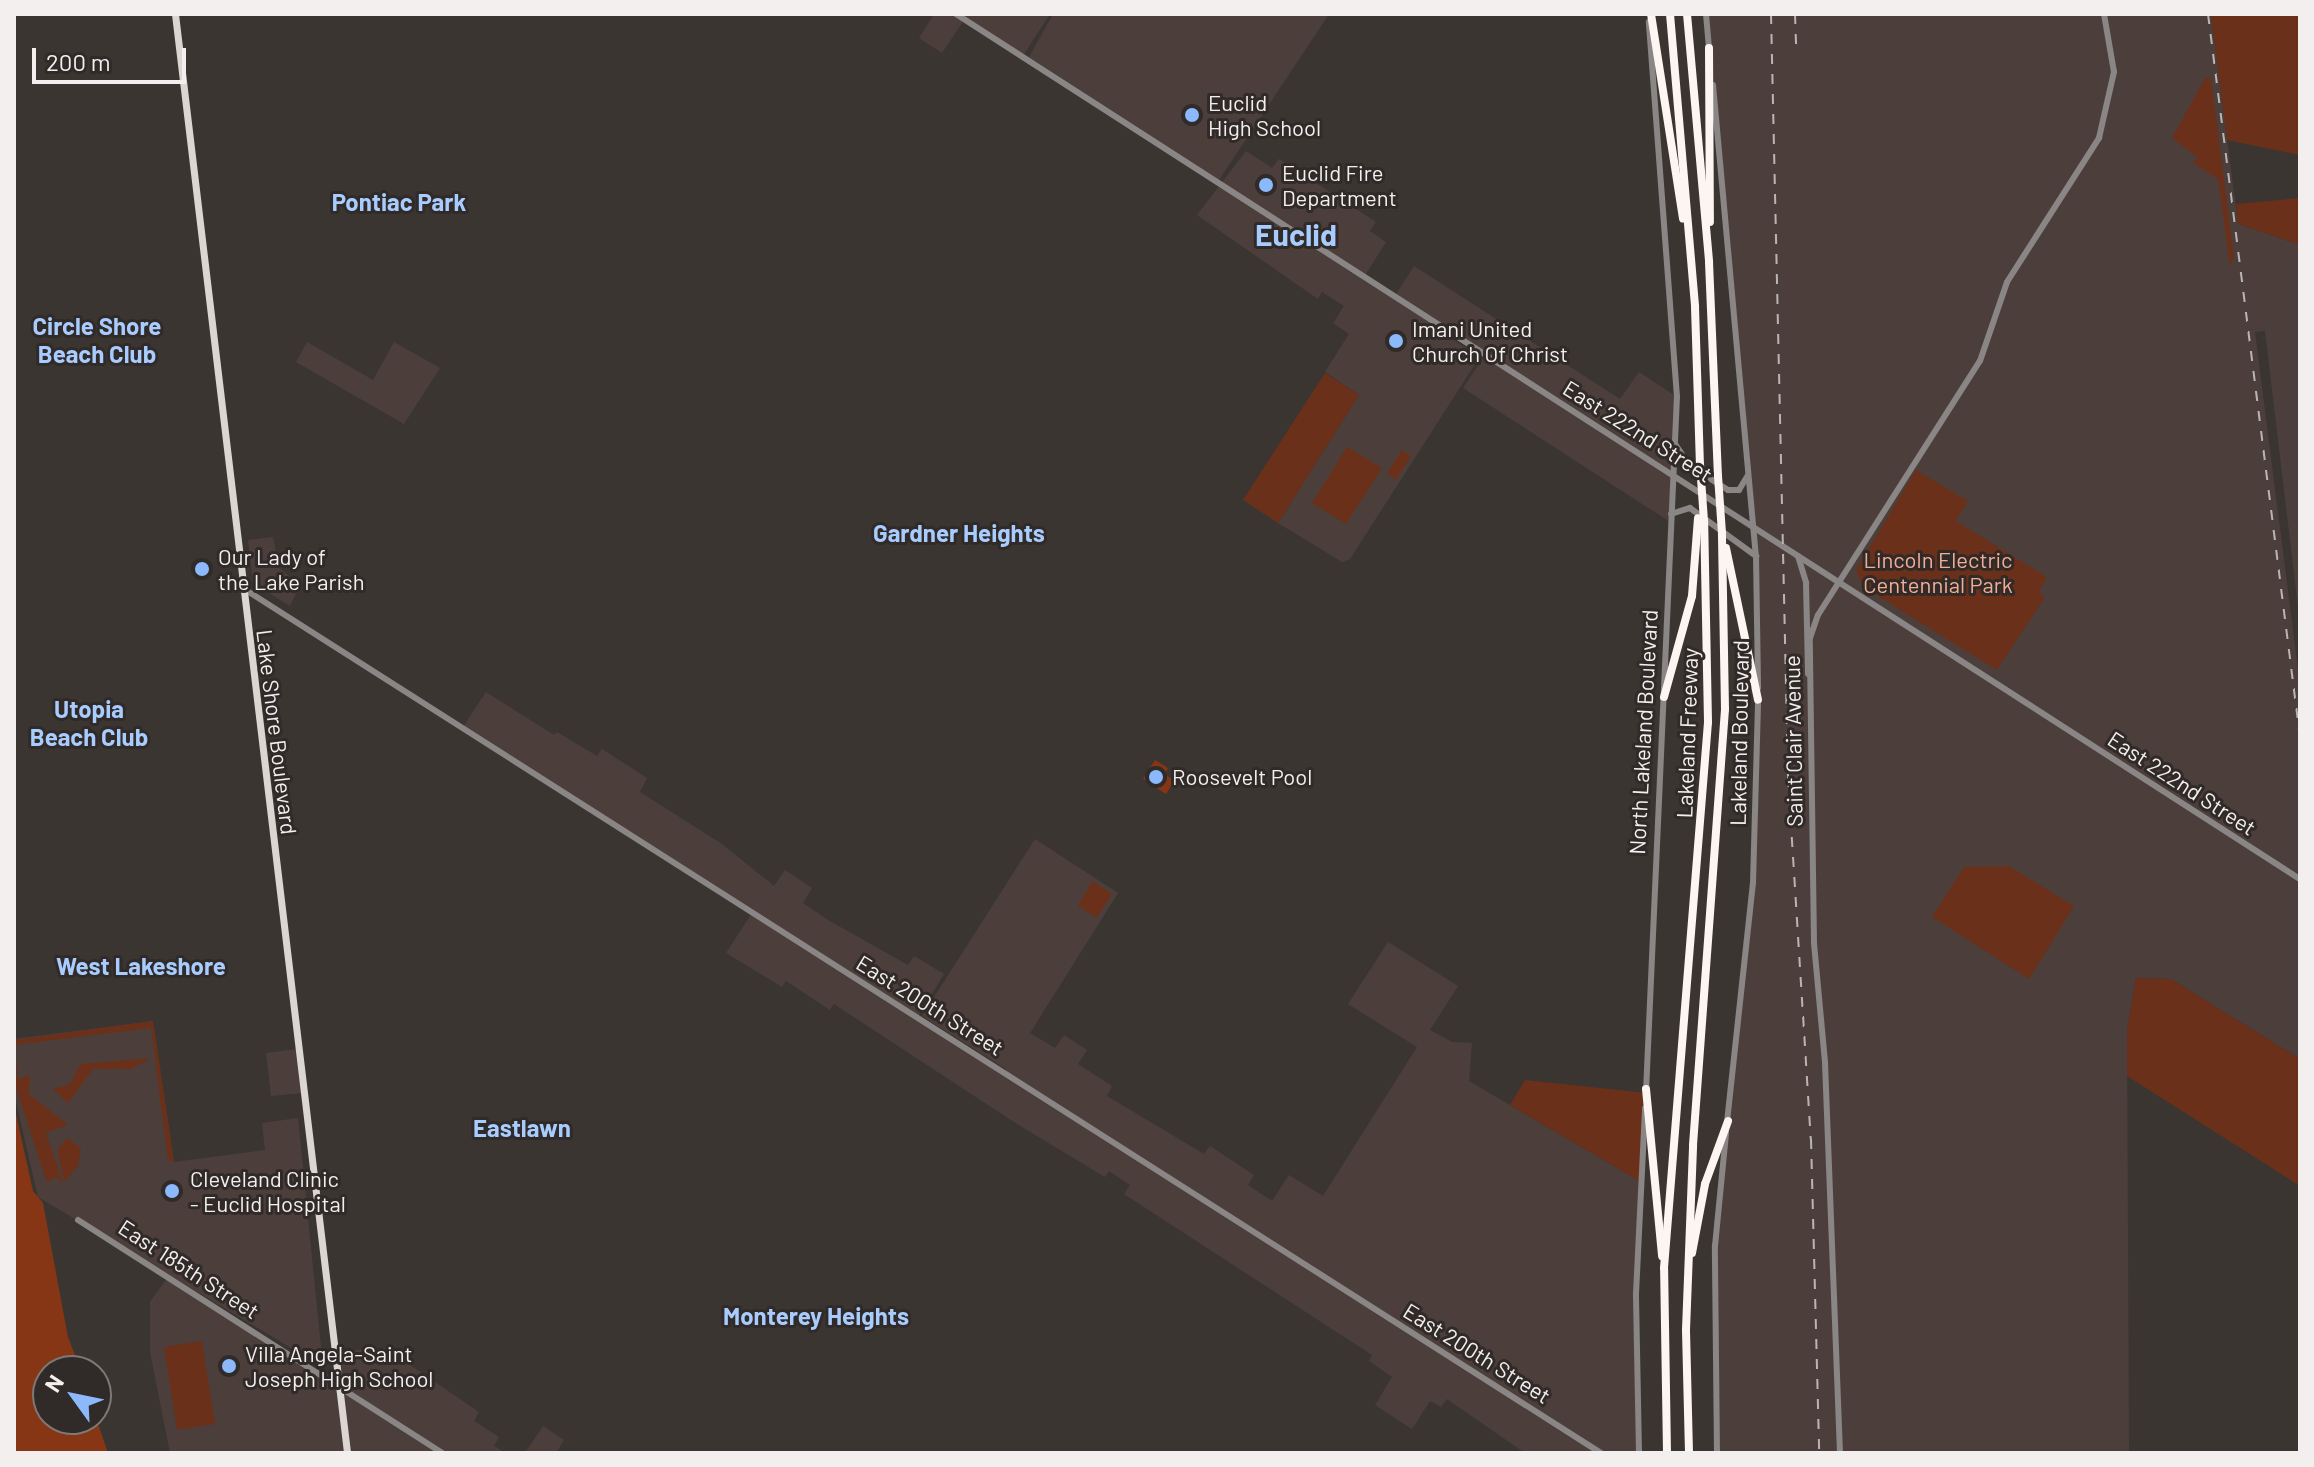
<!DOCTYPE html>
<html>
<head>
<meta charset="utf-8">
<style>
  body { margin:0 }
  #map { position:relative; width:2314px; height:1467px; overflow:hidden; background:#3b3532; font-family:Barlow,sans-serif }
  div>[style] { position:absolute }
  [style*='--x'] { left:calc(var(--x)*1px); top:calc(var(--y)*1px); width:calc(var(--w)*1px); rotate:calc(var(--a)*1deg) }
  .built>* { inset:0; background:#4c3f3b }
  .green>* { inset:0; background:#6b301a }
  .water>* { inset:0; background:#873615 }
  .minor>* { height:6px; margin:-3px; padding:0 3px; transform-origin:3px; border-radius:3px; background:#898685 }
  .major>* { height:7px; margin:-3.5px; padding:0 3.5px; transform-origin:3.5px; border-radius:3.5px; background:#dcd6d3 }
  .highway>* { height:8px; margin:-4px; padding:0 4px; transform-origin:4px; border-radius:4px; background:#fdf5f2 }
  .rail>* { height:2px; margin-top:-1px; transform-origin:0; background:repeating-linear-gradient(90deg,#b9b5b3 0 10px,transparent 0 20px) }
  .highway-bridge>* { height:8px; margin:-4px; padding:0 4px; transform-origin:4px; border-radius:4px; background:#fdf5f2 }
  .dots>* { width:22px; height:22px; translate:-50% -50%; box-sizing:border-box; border:4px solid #302a28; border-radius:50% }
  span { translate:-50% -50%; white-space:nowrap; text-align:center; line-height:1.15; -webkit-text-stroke:6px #302a28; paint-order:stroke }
  .poi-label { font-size:22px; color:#f3efee }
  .left { translate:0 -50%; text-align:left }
  .street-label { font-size:22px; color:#f3efee }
  .park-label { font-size:22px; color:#f3ad94 }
  .neighbourhood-label { font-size:24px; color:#a9ccfe; font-weight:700 }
  .district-label { font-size:30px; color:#a9ccfe; font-weight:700 }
  .frame { position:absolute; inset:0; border:16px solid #f3efee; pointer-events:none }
  .north { position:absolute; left:32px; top:1355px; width:80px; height:80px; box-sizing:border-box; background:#302a28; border:2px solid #7e7977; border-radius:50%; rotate:303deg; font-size:22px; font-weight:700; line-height:32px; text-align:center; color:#f3efee }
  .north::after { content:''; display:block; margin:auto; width:28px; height:36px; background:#8bb9fc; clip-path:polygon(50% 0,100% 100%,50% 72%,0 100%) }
  .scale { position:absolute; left:32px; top:48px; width:154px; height:36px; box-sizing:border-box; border:4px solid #f3efee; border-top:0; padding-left:10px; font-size:24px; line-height:28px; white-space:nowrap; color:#f3efee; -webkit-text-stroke:6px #302a28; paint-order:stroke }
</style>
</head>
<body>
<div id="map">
  <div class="built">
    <div style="clip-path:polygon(934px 14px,1050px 14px,1022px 57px,964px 20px,942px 53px,919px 38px)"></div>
    <div style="clip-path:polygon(1053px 14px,1329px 14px,1219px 180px,1029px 57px)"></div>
    <div style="clip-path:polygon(1706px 14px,2211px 14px,2238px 224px,2300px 245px,2300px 624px,2265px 331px,2255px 332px,2300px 685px,2300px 1059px,2171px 979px,2136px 978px,2127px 1031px,2129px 1453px,1717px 1453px,1715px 1247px,1753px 883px,1758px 605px)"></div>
    <div style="clip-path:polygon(1246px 151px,1272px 168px,1279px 159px,1376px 222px,1370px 231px,1386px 242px,1364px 277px,1395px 296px,1414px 266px,1620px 399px,1639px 372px,1677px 397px,1670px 522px,1463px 388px,1485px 355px,1446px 330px,1444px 334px,1478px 356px,1477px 361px,1350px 559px,1342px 562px,1278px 523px,1359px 395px,1325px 372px,1349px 334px,1333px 323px,1344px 306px,1322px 292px,1318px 299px,1197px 215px)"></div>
    <div style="clip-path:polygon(307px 342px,373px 380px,394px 342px,440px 368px,404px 424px,296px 362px)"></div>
    <div style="clip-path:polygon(273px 537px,279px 568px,300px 585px,290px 606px,253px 583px,248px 540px)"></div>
    <div style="clip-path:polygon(486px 692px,554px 735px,557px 732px,597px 756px,602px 749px,647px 778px,640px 792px,722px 844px,774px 886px,785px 870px,812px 888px,803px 903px,828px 920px,908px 965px,914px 956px,944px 974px,917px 1018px,1004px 1073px,1006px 1069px,922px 1016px,1035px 839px,1118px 893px,1030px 1033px,1055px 1048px,1064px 1035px,1087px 1050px,1078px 1064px,1112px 1086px,1107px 1096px,1204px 1154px,1210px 1146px,1254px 1175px,1248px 1185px,1272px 1201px,1289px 1175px,1323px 1196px,1417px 1047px,1348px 1004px,1388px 942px,1458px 986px,1430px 1030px,1452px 1042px,1472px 1043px,1469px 1081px,1641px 1182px,1636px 1294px,1639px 1453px,1525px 1453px,1447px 1399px,1441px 1407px,1430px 1401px,1412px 1429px,1375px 1405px,1392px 1377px,1369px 1361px,1372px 1355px,1124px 1194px,1130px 1185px,1109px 1171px,1105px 1177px,1017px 1124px,834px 1004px,830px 1010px,786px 981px,782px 987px,726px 953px,752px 913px,463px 727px)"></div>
    <div style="clip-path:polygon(153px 1021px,174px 1162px,265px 1150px,262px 1123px,298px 1118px,323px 1367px,38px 1197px,14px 1093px,14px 1039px)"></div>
    <div style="clip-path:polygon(297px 1049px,303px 1093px,271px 1096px,266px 1053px)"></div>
    <div style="clip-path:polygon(168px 1277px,338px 1386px,336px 1352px,385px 1348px,479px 1412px,474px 1421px,499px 1437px,494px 1446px,505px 1453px,170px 1453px,150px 1352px,150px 1302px)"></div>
    <div style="clip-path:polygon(543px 1426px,564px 1440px,556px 1453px,525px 1453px)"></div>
  </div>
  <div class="green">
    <div style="clip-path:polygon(2211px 14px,2300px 14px,2300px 155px,2227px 140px)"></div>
    <div style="clip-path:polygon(2205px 78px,2211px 78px,2234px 257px,2230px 266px,2218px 179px,2193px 163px,2197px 157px,2172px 138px)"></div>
    <div style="clip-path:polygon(2300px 198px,2300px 245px,2238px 224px,2236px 204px)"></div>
    <div style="clip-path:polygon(1325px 373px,1359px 395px,1278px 523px,1243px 500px)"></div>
    <div style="clip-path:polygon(1347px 447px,1382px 468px,1346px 524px,1312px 503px)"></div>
    <div style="clip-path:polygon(1402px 450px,1411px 456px,1396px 480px,1387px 473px)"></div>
    <div style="clip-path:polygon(1916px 470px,1968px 501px,1956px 521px,2047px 577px,2039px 592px,2045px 597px,1997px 670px,1863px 587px,1856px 570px)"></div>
    <div style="clip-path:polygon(2009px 866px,2074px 906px,2029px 979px,1932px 917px,1964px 867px)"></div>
    <div style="clip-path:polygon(1092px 881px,1112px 894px,1097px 918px,1078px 906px)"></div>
    <div style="clip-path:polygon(2136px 978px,2171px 979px,2300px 1059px,2300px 1186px,2127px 1076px,2127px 1031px)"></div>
    <div style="clip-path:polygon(153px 1021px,174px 1162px,168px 1160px,151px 1028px,14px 1045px,18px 1079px,30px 1075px,29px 1094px,68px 1125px,46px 1133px,63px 1183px,55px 1177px,47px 1183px,14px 1082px,14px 1040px)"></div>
    <div style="clip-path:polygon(151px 1058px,131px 1069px,93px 1069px,68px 1103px,53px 1089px,70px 1084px,80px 1064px)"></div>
    <div style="clip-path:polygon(1525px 1080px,1646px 1093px,1641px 1182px,1510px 1105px)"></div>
    <div style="clip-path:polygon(67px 1138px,81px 1148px,78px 1166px,64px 1182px,57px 1150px)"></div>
    <div style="clip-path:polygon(202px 1341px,215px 1424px,177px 1430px,164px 1347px)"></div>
  </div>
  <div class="water">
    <div style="clip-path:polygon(1155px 760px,1168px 768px,1165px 774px,1174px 781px,1166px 794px,1143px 779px)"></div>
    <div style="clip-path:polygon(14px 1105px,33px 1191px,43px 1203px,68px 1337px,81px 1371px,48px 1371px,48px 1419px,96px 1418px,108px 1453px,14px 1453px)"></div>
  </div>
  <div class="minor">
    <div style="--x:956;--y:14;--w:1598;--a:32.77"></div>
    <div style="--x:1706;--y:14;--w:36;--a:85"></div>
    <div style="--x:1713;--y:85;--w:473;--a:84.8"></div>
    <div style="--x:1756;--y:556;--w:132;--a:89.1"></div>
    <div style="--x:1675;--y:444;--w:27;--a:56"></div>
    <div style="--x:1690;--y:466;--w:45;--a:32.3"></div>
    <div style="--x:1728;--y:490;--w:11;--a:0"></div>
    <div style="--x:1739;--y:490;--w:17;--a:-59"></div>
    <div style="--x:1671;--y:514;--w:20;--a:-18"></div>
    <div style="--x:1690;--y:508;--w:82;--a:36"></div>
    <div style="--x:1798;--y:556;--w:28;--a:73"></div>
    <div style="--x:1806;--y:583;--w:91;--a:88.7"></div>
    <div style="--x:241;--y:587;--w:1612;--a:32.49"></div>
    <div style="--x:1646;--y:1092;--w:696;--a:-87.45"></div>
    <div style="--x:1677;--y:397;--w:376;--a:-94.3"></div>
    <div style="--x:1727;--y:1122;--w:240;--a:-83.8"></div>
    <div style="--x:1753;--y:883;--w:184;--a:-88.4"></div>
    <div style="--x:78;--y:1220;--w:432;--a:32.6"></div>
    <div style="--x:1639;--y:1453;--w:159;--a:-91.1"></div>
    <div style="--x:1636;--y:1294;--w:186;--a:-87.2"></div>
    <div style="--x:1717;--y:1453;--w:207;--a:-90.6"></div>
    <div style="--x:1715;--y:1246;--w:114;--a:-84.4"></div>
    <div style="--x:1840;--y:1453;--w:391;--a:-92.2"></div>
    <div style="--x:1825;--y:1062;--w:120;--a:-95.3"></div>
    <div style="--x:1814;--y:943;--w:305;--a:-90.8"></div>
    <div style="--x:1810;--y:638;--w:24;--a:-71"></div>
    <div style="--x:1818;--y:615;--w:301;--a:-57.5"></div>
    <div style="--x:1980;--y:361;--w:83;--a:-71.1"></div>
    <div style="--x:2007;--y:282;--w:171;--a:-57.4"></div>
    <div style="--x:2099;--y:138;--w:68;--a:-77.2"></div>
    <div style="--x:2114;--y:72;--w:59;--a:-99.8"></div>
  </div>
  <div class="major">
    <div style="--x:175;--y:14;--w:1449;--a:83.18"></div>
  </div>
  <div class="highway">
    <div style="--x:1651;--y:14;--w:207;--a:81.1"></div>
    <div style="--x:1670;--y:14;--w:294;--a:85.1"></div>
    <div style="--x:1695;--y:307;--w:157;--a:88.2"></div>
    <div style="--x:1687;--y:14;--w:249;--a:84.9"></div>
    <div style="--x:1709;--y:262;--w:214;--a:87.6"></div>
    <div style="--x:1709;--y:48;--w:174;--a:89.7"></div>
    <div style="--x:1726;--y:548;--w:155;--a:78.1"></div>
    <div style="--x:1664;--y:697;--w:105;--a:-74.5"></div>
    <div style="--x:1692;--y:596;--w:78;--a:-85.6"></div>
    <div style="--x:1646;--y:1089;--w:168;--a:84.5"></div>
    <div style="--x:1692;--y:1253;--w:70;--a:-79.3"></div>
    <div style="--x:1705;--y:1184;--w:67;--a:-69.9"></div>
    <div style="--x:1667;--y:1453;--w:185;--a:-90.9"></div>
    <div style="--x:1664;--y:1268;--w:548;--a:-85.39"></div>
    <div style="--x:1708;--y:722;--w:201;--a:-91.1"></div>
    <div style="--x:1689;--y:1453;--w:123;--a:-91.4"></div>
    <div style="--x:1686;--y:1330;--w:185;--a:-87.8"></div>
    <div style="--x:1693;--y:1145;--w:437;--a:-85.8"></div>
    <div style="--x:1725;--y:709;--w:176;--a:-91"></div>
  </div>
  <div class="rail">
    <div style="--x:1771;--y:14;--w:763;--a:88.72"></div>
    <div style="--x:1788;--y:777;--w:363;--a:86.4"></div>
    <div style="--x:1811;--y:1139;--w:314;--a:88.5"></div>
    <div style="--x:1795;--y:14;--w:35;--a:88"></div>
    <div style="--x:2208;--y:14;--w:729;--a:82.75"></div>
  </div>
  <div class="highway-bridge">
    <div style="--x:1700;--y:464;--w:57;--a:86"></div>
    <div style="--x:1718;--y:476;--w:57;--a:86"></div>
  </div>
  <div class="dots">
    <div style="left:1192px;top:115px;background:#8bb9fc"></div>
    <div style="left:1266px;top:185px;background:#8bb9fc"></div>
    <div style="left:1396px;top:341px;background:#8bb9fc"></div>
    <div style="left:202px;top:569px;background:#8bb9fc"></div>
    <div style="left:1156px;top:777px;background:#8bb9fc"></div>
    <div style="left:172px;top:1191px;background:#8bb9fc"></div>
    <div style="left:229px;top:1366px;background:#8bb9fc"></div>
  </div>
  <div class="poi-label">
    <span class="left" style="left:1208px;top:115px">Euclid<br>High School</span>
    <span class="left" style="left:1282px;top:185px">Euclid Fire<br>Department</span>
    <span class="left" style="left:1412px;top:341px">Imani United<br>Church Of Christ</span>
    <span class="left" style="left:218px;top:569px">Our Lady of<br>the Lake Parish</span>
    <span class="left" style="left:1172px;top:777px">Roosevelt Pool</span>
    <span class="left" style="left:190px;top:1191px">Cleveland Clinic<br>- Euclid Hospital</span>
    <span class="left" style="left:245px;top:1366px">Villa Angela-Saint<br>Joseph High School</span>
  </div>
  <div class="street-label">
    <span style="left:1638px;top:431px;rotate:32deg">East 222nd Street</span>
    <span style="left:277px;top:732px;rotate:83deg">Lake Shore Boulevard</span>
    <span style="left:1643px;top:732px;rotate:-87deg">North Lakeland Boulevard</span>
    <span style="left:1687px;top:733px;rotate:-88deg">Lakeland Freeway</span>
    <span style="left:1739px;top:733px;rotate:-89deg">Lakeland Boulevard</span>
    <span style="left:1793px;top:741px;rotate:-91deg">Saint Clair Avenue</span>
    <span style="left:2182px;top:783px;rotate:33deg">East 222nd Street</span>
    <span style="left:930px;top:1005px;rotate:32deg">East 200th Street</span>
    <span style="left:189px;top:1269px;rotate:33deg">East 185th Street</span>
    <span style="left:1477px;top:1353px;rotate:32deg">East 200th Street</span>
  </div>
  <div class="park-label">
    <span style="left:1938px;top:572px">Lincoln Electric<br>Centennial Park</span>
  </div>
  <div class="neighbourhood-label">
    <span style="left:399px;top:202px">Pontiac Park</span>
    <span style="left:97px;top:340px">Circle Shore<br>Beach Club</span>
    <span style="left:959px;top:533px">Gardner Heights</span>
    <span style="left:89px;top:723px">Utopia<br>Beach Club</span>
    <span style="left:141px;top:966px">West Lakeshore</span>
    <span style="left:522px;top:1128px">Eastlawn</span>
    <span style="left:816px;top:1316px">Monterey Heights</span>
  </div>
  <div class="district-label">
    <span style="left:1296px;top:234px">Euclid</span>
  </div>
  <div class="frame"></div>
  <div class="north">N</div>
  <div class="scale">200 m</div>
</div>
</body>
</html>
